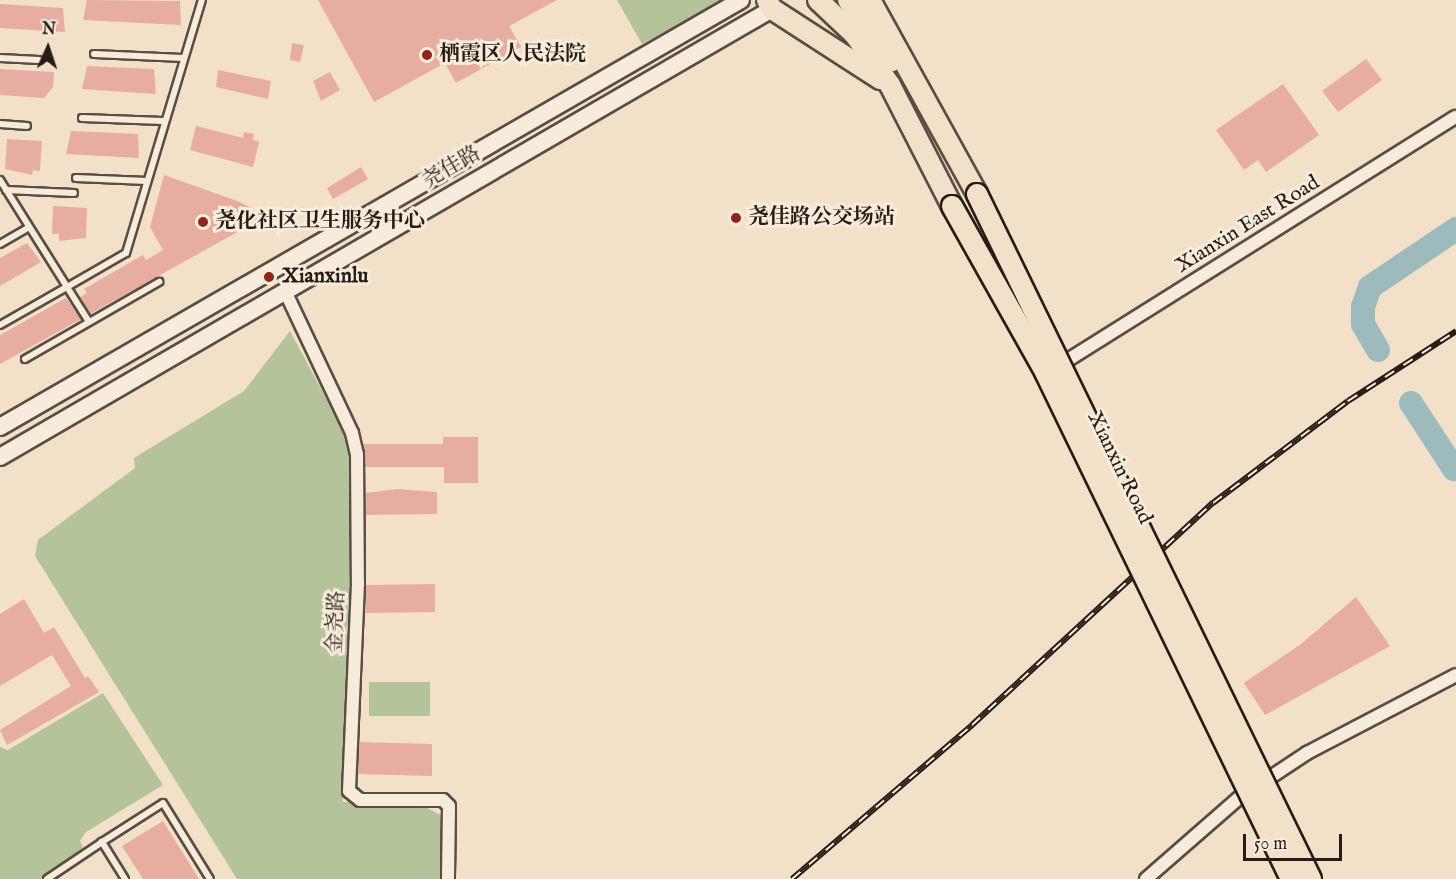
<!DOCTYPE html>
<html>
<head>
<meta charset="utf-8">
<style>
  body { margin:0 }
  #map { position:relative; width:1456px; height:879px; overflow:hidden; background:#f2e0c8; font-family:"IM FELL English","Noto Serif SC",serif }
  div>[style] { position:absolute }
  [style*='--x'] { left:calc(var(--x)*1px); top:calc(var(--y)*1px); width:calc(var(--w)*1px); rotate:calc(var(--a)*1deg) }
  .green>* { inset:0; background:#b4c39a }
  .river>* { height:24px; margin:-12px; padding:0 12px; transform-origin:12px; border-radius:12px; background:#9dbbbd }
  .building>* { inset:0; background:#e8ada1 }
  .roads { filter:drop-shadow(2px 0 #5a4d42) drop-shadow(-2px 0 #5a4d42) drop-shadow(0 2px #5a4d42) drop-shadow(0 -2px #5a4d42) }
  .service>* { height:6px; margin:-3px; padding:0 3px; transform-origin:3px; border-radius:3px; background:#f7ebdb }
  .minor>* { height:12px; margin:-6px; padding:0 6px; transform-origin:6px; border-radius:6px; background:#f7ebdb }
  .secondary>* { height:16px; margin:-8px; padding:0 8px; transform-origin:8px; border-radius:8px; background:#f7ebdb }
  .primary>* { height:20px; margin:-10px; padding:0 10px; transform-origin:10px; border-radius:10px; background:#f2e0c8 }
  .rail>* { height:6px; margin-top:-3px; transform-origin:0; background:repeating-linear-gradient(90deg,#f7ebdb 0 11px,#271c16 0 22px); box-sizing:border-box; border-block:2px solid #271c16 }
  .bridges { filter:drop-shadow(2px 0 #271c16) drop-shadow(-2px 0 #271c16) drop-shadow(0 2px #271c16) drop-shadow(0 -2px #271c16) }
  .primary-bridge>* { height:20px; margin:-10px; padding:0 10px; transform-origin:10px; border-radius:10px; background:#f2e0c8 }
  .dots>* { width:16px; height:16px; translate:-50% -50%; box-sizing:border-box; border:3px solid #f7ebdb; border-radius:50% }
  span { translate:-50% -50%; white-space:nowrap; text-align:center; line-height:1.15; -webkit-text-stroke:6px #f7ebdb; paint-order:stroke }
  .poi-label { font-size:21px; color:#271c16; font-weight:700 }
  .left { translate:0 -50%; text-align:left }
  .street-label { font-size:21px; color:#271c16 }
  .north { position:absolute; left:18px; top:18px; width:60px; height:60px; -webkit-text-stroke:4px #f7ebdb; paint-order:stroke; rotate:3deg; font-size:16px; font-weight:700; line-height:24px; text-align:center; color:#271c16 }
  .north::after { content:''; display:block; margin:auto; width:21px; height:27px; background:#271c16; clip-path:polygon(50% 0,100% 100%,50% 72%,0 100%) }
  .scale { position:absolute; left:1243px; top:834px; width:99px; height:27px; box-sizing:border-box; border:3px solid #271c16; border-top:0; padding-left:8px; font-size:18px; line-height:21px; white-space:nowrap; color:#271c16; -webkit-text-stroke:4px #f7ebdb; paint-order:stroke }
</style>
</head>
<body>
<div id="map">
  <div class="green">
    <div style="clip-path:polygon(617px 0,726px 0,642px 44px)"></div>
    <div style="clip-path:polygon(290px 331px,350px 443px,353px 496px,343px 802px,417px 803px,443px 816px,442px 879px,237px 879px,35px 556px,38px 540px,135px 468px,134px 458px,244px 391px)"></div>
    <div style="clip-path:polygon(369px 682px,430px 682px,430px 716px,369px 716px)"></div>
    <div style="clip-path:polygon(103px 693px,163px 785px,86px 832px,80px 841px,84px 850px,40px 879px,0 879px,0 747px,8px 750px)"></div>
  </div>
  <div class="river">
    <div style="--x:1378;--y:350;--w:30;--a:-120"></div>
    <div style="--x:1363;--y:324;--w:17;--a:-90"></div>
    <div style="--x:1363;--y:307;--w:21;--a:-71"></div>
    <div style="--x:1370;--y:287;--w:104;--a:-34"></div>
    <div style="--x:1411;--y:403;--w:79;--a:56.9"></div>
  </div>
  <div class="building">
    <div style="clip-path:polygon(87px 0,180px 1px,181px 25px,83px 20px)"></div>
    <div style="clip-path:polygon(318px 0,557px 0,509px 26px,521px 47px,456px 83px,445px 63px,374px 102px)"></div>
    <div style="clip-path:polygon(0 4px,63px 8px,65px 32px,0 28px)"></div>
    <div style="clip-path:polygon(292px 43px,304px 45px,300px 62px,290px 60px)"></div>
    <div style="clip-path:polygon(1366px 59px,1382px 80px,1338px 112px,1322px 91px)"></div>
    <div style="clip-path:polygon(87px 66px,154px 69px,156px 94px,82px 89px)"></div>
    <div style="clip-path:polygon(0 69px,54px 72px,53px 87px,44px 98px,0 95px)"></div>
    <div style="clip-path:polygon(218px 70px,271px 81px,268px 99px,216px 87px)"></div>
    <div style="clip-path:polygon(330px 72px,340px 90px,321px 101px,313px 81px)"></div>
    <div style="clip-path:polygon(1283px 84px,1319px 135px,1266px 172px,1258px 160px,1244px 170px,1216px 130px)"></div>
    <div style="clip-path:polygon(196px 126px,243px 138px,244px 132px,254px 134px,253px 140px,259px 142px,253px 167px,190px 150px)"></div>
    <div style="clip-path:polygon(71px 131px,138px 134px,139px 158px,66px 154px)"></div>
    <div style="clip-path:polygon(7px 139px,42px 141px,40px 171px,33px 170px,32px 175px,5px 169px)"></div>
    <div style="clip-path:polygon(361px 167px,368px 179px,333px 199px,327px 188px)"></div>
    <div style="clip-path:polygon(164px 175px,240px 202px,254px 210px,259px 220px,90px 314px,80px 297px,87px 293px,84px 289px,143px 255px,146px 260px,163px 250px,150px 227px)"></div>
    <div style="clip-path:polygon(53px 206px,87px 208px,86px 238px,59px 241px,59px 234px,52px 234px)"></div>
    <div style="clip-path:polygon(27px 243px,41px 262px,0 286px,0 258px)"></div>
    <div style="clip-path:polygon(66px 298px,81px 319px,0 364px,0 335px)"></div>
    <div style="clip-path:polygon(443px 437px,478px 437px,478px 483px,444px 483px,444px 467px,365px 467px,363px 444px,443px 444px)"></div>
    <div style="clip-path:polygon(397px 489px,437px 492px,437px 514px,366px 515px,366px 493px)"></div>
    <div style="clip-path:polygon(435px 584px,435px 612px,365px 613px,366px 585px)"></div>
    <div style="clip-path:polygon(1356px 597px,1390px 646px,1265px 715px,1244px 683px,1301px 644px)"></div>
    <div style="clip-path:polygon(24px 599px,44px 633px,54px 627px,85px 678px,88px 676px,99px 692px,7px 745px,0 730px,71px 686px,52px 655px,0 686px,0 614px)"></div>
    <div style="clip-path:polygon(359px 742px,432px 744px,432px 776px,358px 774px)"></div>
    <div style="clip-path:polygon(163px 821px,199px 879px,143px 879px,122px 846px)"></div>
  </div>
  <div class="roads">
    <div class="service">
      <div style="--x:94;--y:54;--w:89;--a:2.6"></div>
      <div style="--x:0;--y:58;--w:39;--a:3"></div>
      <div style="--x:82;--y:118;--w:81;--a:2.1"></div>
      <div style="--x:0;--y:124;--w:27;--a:4"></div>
      <div style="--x:76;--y:178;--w:71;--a:2.4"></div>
      <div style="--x:0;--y:180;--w:126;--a:57.9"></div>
      <div style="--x:67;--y:287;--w:68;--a:-30"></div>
      <div style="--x:126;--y:253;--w:264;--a:-73.3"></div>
      <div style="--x:6;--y:190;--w:68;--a:2.5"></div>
      <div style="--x:0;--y:244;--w:32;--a:-30"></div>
      <div style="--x:0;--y:325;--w:77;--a:-29.6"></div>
      <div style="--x:67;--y:287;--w:41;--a:57.8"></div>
      <div style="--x:25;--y:359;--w:155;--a:-29.9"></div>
      <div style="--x:47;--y:879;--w:66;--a:-33.9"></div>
      <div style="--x:125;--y:879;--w:44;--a:-121.9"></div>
      <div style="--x:102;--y:842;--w:72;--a:-32.6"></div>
      <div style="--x:163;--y:803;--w:89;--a:58.3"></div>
    </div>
    <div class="minor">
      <div style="--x:285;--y:291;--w:157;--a:64.7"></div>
      <div style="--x:352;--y:433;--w:22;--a:77"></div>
      <div style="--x:357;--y:454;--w:130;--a:89.6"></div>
      <div style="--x:358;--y:584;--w:207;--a:92.5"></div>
      <div style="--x:349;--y:791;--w:14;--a:39"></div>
      <div style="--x:360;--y:800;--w:83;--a:0"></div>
      <div style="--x:443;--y:800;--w:8;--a:45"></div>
      <div style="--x:449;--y:806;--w:73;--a:90.8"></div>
      <div style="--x:1060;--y:365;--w:467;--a:-32.1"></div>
      <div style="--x:1146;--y:879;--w:123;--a:-41.1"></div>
      <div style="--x:1239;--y:798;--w:82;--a:-33.5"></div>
      <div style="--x:1307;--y:753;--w:168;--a:-27.6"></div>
    </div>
    <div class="secondary">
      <div style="--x:0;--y:427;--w:855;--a:-29.95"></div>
      <div style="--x:0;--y:457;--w:893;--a:-30.13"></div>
    </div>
    <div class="primary">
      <div style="--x:767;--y:0;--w:10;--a:61"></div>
      <div style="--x:772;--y:9;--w:129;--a:32.9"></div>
      <div style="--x:818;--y:0;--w:51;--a:43.4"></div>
      <div style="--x:855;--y:35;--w:61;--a:55"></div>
      <div style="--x:890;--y:85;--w:136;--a:62.9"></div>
      <div style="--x:848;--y:0;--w:75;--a:54.8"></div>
      <div style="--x:870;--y:0;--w:222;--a:61.1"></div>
    </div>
  </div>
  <div class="rail">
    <div style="--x:792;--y:879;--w:237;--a:-40.5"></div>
    <div style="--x:972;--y:725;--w:328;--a:-42.7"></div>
    <div style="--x:1213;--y:503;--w:169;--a:-37.1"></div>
    <div style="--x:1348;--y:401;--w:129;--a:-32.9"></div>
  </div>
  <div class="bridges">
    <div class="primary-bridge">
      <div style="--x:977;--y:194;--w:762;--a:64.01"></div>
      <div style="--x:952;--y:206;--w:190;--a:60.7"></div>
      <div style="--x:1045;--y:372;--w:564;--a:64.12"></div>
    </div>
  </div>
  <div class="dots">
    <div style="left:427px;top:55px;background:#8f2418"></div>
    <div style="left:736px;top:218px;background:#8f2418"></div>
    <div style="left:203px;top:222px;background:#8f2418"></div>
    <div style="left:269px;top:277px;background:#8f2418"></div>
  </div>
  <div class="poi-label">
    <span class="left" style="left:439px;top:55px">栖霞区人民法院</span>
    <span class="left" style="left:748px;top:218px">尧佳路公交场站</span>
    <span class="left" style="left:215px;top:222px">尧化社区卫生服务中心</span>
    <span class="left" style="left:282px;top:277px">Xianxinlu</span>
  </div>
  <div class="street-label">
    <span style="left:452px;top:168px;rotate:-30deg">尧佳路</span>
    <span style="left:1248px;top:225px;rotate:-32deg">Xianxin East Road</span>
    <span style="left:1119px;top:468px;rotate:64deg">Xianxin Road</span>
    <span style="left:337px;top:622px;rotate:-88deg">金尧路</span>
  </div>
  <div class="north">N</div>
  <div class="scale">50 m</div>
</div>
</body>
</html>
